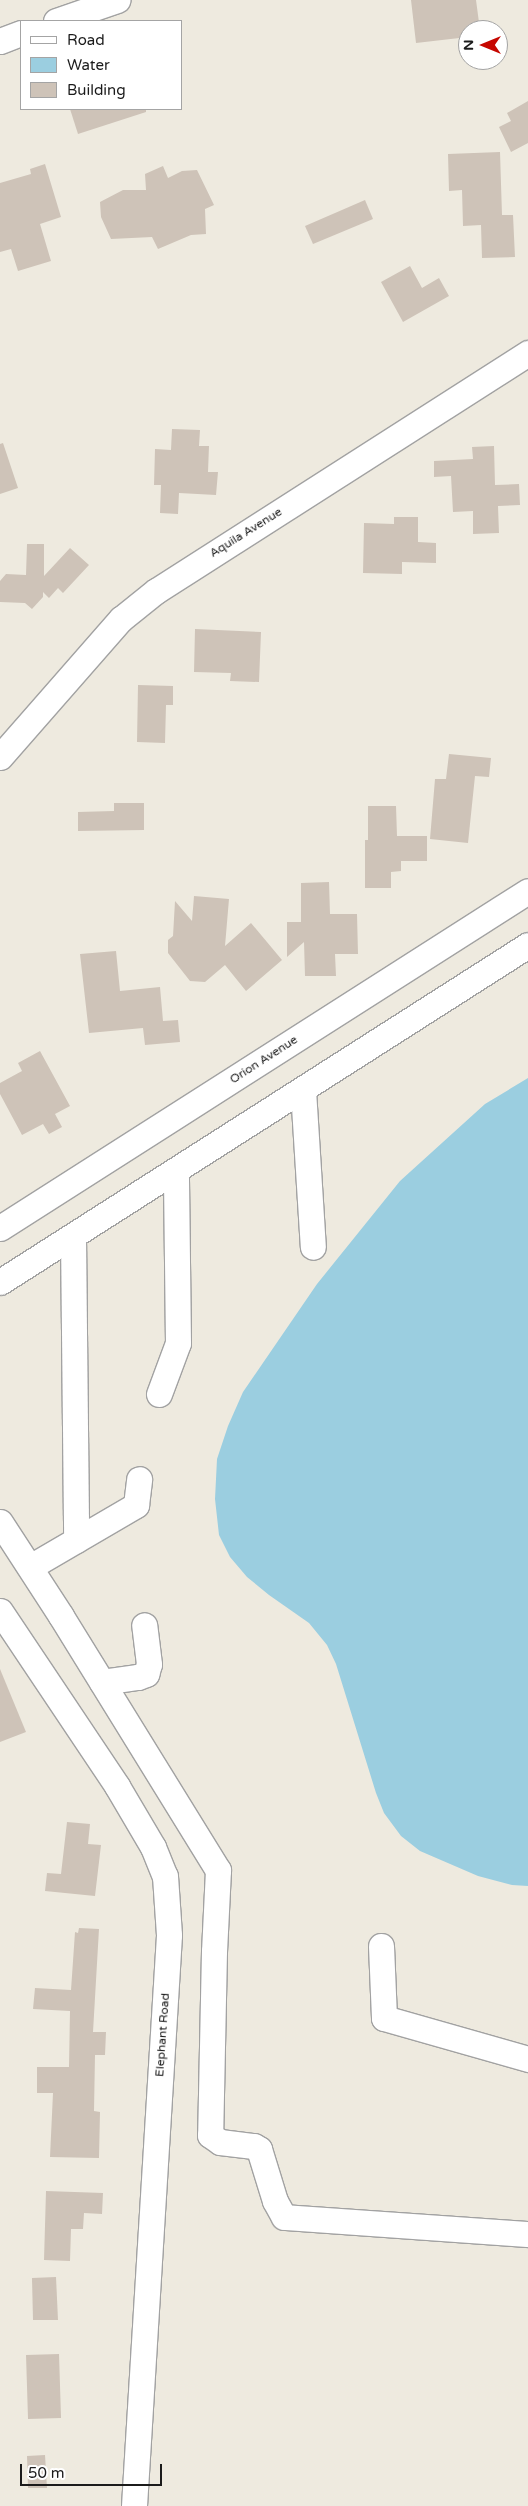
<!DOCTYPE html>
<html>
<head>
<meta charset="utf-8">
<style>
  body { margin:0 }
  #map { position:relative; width:528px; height:2506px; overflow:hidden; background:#eeeadf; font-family:"Varela Round",sans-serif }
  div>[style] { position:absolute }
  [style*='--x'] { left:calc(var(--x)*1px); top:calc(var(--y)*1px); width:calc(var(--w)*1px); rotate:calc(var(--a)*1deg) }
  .water>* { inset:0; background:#9bcee0 }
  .building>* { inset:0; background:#cec3b8 }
  .roads { filter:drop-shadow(1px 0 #a2a2a2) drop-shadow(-1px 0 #a2a2a2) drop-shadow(0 1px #a2a2a2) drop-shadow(0 -1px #a2a2a2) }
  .minor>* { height:25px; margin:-12.5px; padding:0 12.5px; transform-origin:12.5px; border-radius:12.5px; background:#fff }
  span { translate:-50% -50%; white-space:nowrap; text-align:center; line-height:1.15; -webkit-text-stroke:4.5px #fff; paint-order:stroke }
  .street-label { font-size:12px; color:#1b1b1b }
  .legend { position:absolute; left:20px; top:20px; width:162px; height:90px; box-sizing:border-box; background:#fff; border:1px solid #a4a4a4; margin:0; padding:6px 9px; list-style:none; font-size:15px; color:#1b1b1b }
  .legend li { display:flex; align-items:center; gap:10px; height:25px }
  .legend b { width:25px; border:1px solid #a4a4a4 }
  .north { position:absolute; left:458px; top:20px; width:50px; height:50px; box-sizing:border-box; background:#fff; border:1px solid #a4a4a4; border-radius:50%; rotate:270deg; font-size:14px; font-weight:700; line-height:20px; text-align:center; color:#1b1b1b }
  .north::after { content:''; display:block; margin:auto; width:18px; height:22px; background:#c60700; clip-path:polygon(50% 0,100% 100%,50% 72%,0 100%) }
  .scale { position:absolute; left:20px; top:2464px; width:142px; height:22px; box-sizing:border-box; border:2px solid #1b1b1b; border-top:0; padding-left:6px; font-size:15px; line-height:18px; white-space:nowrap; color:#1b1b1b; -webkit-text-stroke:4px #fff; paint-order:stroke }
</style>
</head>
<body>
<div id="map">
  <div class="water">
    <div style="clip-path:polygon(528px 1078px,528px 1886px,512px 1885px,478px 1876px,420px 1851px,401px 1836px,384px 1813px,376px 1793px,336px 1664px,327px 1645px,309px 1623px,269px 1595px,247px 1577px,230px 1557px,219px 1535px,215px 1499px,217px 1459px,228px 1426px,243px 1392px,317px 1284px,400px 1181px,485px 1104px)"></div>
  </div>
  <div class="building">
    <div style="clip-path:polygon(411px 0,476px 0,480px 30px,468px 30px,468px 37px,416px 43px)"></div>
    <div style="clip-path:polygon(528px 101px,528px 143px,511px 152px,499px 127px,511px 121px,507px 113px)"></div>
    <div style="clip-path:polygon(70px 109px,146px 109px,146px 112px,78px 134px)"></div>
    <div style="clip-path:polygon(500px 152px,502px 215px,513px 215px,515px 257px,482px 258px,481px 225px,463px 226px,462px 190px,449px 191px,448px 154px)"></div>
    <div style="clip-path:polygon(45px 164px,61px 217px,40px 224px,51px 261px,18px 271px,11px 249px,0 252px,0 183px,31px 174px,30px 169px)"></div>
    <div style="clip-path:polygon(163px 166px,168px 178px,182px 171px,197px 170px,214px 205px,205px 209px,206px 234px,191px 235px,158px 249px,152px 237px,111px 239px,101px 217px,100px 202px,123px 190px,146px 190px,145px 174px)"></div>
    <div style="clip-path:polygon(365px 200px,373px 219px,313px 244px,305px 226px)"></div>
    <div style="clip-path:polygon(410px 266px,422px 288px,439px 278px,449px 296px,403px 322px,381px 282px)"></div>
    <div style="clip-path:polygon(172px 429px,200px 430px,199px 446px,209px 446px,208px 472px,218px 472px,216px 495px,179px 493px,178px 514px,160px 513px,161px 485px,154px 485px,155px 449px,171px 450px)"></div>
    <div style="clip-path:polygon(3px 443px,18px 488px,0 494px,0 444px)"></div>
    <div style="clip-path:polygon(494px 446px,495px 485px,519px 484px,520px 505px,498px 506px,499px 533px,473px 534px,473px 511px,453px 512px,451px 476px,434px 477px,434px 461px,473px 459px,472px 447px)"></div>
    <div style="clip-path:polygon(394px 517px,418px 517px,418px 542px,436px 543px,436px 563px,402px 562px,402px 574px,363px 573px,364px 523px,394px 524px)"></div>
    <div style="clip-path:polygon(27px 544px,44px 544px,44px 576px,70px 548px,89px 565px,63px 593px,58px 588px,49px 598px,43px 592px,43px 597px,32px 609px,25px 603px,0 602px,0 581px,6px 574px,26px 575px)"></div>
    <div style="clip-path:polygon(195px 629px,261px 632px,259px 682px,230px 681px,231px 673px,194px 672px)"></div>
    <div style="clip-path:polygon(138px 685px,173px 686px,173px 705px,166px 705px,165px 743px,137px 742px)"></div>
    <div style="clip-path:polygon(449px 754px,491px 758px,489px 777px,475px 776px,468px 843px,430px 839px,435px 779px,446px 779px)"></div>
    <div style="clip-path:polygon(114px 803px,144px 803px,144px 830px,78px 831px,78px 812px,114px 811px)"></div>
    <div style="clip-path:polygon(368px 806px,396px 806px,397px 836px,427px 836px,427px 861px,401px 861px,401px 871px,391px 872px,391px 888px,365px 888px,365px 840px,368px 840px)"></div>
    <div style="clip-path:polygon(329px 882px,330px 914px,357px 914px,358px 954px,335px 954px,336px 976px,305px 976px,304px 942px,287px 957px,287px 922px,301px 922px,301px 883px)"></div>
    <div style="clip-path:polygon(194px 896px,229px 899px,225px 946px,251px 923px,282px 960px,246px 991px,225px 965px,205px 982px,190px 981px,168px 953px,168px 940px,173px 936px,175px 901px,192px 921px)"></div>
    <div style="clip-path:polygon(116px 951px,120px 991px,160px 987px,163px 1021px,178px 1020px,180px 1042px,145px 1045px,143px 1028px,89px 1033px,80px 954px)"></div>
    <div style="clip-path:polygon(40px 1051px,70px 1106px,55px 1114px,62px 1127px,49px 1134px,43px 1124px,22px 1135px,0 1094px,0 1083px,22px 1071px,18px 1063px)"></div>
    <div style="clip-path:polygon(0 1669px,26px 1732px,0 1742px)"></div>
    <div style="clip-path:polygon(67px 1822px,90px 1824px,88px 1844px,101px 1845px,95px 1896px,45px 1891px,47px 1873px,61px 1874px)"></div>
    <div style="clip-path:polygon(79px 1928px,99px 1929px,93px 2032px,106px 2032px,105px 2055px,95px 2055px,94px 2111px,100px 2112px,99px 2158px,50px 2157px,53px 2093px,37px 2093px,37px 2067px,69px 2067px,70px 2011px,33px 2009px,35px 1988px,71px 1990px,75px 1932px,78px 1933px)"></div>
    <div style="clip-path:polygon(46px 2191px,103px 2193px,102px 2214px,84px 2213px,83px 2229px,71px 2229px,70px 2261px,44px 2260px)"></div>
    <div style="clip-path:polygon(56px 2277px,58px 2320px,33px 2320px,32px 2278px)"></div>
    <div style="clip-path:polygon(59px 2354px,61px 2418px,28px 2419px,26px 2355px)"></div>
    <div style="clip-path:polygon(45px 2455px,47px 2488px,28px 2488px,27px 2456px)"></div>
  </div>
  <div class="roads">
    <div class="minor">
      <div style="--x:56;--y:21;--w:65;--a:-19"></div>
      <div style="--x:0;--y:41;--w:22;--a:-21"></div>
      <div style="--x:0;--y:757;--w:184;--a:-48.8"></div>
      <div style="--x:121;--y:619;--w:45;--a:-38.7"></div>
      <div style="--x:156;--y:591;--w:442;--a:-32.6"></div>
      <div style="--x:303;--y:1090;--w:157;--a:86.4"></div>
      <div style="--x:0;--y:1228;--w:626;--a:-32.55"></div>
      <div style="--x:73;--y:1236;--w:304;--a:89.4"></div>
      <div style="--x:0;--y:1282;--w:626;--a:-32.55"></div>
      <div style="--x:159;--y:1394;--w:54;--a:-69.6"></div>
      <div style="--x:178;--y:1343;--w:172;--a:-90.7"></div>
      <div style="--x:0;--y:1522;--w:112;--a:57"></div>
      <div style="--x:61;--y:1616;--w:299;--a:58.3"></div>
      <div style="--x:218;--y:1870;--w:81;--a:92.8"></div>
      <div style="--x:214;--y:1951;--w:184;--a:91.2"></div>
      <div style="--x:210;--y:2135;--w:12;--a:35"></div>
      <div style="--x:220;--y:2142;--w:34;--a:7"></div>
      <div style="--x:254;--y:2146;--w:6;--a:31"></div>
      <div style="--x:259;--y:2149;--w:54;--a:72.9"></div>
      <div style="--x:275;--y:2201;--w:18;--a:61"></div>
      <div style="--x:284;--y:2217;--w:245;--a:4"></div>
      <div style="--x:30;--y:1567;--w:123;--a:-30.3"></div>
      <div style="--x:136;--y:1505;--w:26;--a:-83"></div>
      <div style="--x:0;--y:1611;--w:211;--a:56.2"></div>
      <div style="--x:117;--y:1786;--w:71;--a:59.5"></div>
      <div style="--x:153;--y:1847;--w:31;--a:68"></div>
      <div style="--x:165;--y:1876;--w:59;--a:86.1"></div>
      <div style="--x:169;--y:1935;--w:572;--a:93.51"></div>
      <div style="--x:102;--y:1682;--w:36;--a:-8"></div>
      <div style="--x:138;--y:1677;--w:9;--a:-21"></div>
      <div style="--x:146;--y:1674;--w:10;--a:-73"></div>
      <div style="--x:149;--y:1664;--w:39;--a:-97"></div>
      <div style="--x:381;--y:1946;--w:72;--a:87.6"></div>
      <div style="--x:384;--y:2018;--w:150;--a:15.9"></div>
    </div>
  </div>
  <div class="street-label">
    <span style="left:246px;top:533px;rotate:-32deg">Aquila Avenue</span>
    <span style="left:264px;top:1060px;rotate:-33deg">Orion Avenue</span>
    <span style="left:163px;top:2035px;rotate:-86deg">Elephant Road</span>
  </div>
  <ul class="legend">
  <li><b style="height:6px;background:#fff"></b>Road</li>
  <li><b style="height:14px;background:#9bcee0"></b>Water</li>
  <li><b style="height:14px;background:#cec3b8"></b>Building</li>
  </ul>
  <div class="north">N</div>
  <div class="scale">50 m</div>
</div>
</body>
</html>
